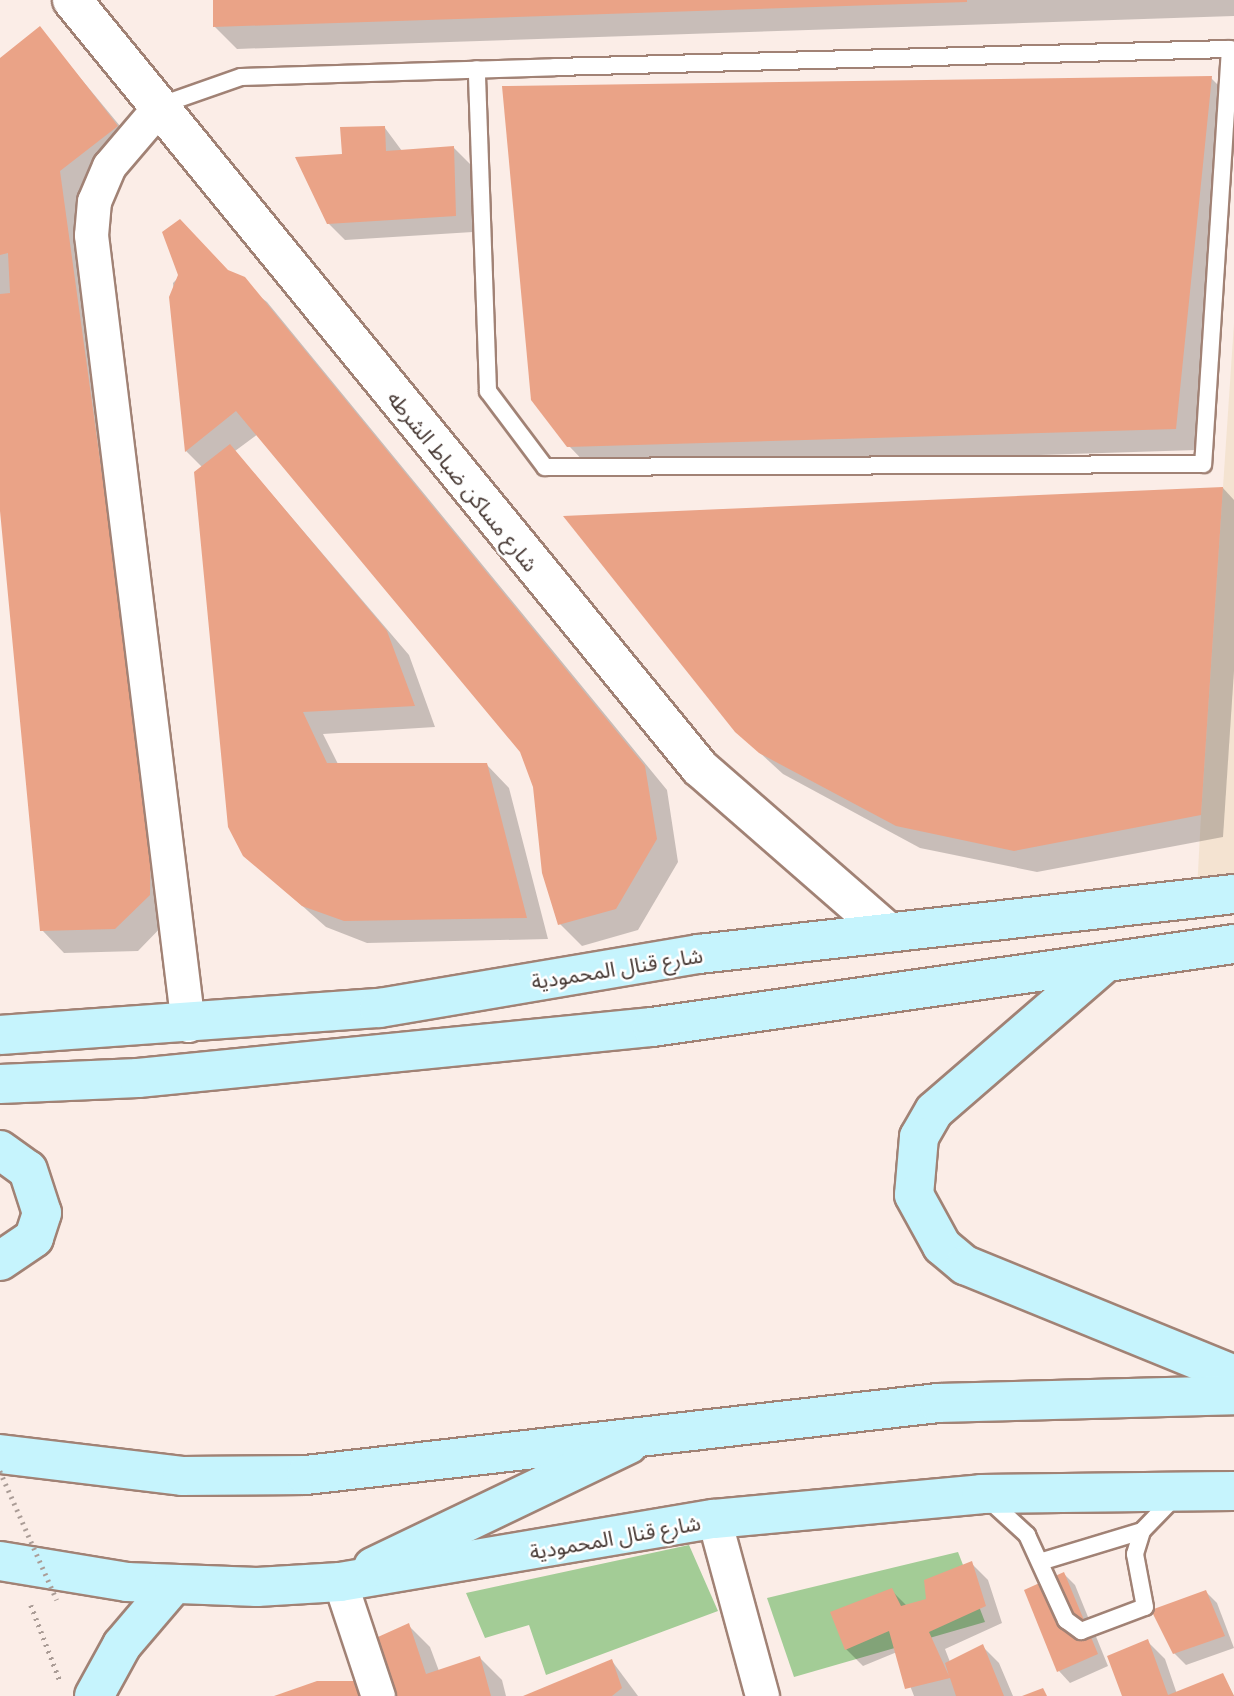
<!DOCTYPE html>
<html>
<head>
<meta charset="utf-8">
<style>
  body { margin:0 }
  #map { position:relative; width:1234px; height:1696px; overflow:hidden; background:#fbede7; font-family:"Golos Text","Noto Sans Arabic",sans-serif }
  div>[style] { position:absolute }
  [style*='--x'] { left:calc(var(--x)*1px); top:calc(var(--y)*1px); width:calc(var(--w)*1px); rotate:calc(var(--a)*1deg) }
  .education>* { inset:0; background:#f4e3d1 }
  .green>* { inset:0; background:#a3cc96 }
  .shadow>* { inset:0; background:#0003 }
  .building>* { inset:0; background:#eaa387 }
  .path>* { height:4.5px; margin-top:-2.25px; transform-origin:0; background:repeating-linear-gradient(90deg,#aa9c96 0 2px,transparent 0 7px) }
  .roads { filter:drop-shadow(2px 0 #a18275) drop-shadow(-2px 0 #a18275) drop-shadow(0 2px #a18275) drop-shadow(0 -2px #a18275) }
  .service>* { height:16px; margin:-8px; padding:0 8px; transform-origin:8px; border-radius:8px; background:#fff }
  .minor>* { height:33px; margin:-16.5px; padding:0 16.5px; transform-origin:16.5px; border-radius:16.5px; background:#fff }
  .tertiary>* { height:38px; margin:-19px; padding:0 19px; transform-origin:19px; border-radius:19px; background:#fff }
  .secondary>* { height:38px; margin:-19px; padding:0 19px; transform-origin:19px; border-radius:19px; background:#c6f4fd }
  .path-bridge>* { height:4.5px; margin-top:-2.25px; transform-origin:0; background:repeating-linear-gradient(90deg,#aa9c96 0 2px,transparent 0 7px) }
  span { translate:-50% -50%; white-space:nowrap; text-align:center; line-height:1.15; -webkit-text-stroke:5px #fff; paint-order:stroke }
  .street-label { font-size:21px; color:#443631 }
</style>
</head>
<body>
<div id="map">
  <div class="education">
    <div style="clip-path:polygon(1234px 323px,1234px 886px,1197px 891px,1201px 815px)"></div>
  </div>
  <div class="green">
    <div style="clip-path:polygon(689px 1545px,718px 1611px,546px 1675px,529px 1625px,485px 1638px,466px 1593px)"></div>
    <div style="clip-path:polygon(958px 1552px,985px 1622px,794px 1677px,767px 1598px)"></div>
  </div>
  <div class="shadow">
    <div style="clip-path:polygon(214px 0,1234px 0,1234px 16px,237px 49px,215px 27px)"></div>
    <div style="clip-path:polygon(40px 29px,139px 149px,81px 193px,171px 917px,138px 951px,64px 953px,42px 930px,0 493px,0 60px)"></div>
    <div style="clip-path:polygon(1211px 78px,1233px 100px,1197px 450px,591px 469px,569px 446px)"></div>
    <div style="clip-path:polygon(385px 128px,402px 151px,454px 148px,471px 165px,473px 232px,345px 240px,328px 223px,344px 155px)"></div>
    <div style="clip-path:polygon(228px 272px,267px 302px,667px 790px,678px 862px,638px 930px,582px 946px,560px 924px,535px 786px,522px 751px,258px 434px,235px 451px,409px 655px,435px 727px,323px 734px,338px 764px,487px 765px,509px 788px,548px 939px,367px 943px,326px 927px,245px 855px,203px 468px,186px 451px,173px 283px,181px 275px)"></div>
    <div style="clip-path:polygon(1223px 488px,1234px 500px,1234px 671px,1223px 837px,1037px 872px,920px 848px,783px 774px,736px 731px)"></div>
    <div style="clip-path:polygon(971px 1563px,988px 1580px,1002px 1623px,945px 1649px,950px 1662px,982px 1646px,999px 1663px,1013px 1696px,914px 1696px,897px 1652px,863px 1666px,846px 1649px,832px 1613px,891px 1590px,907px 1606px,928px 1600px)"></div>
    <div style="clip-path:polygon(1064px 1574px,1075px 1585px,1108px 1666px,1070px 1683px,1059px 1671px,1026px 1591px)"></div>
    <div style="clip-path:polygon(1206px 1592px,1217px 1603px,1234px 1648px,1186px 1665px,1174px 1653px)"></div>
    <div style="clip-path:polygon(408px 1625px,430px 1647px,439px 1671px,480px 1658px,502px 1680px,506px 1696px,389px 1696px)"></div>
    <div style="clip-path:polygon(1148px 1642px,1165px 1659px,1177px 1694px,1223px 1675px,1234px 1696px,1124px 1696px)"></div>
    <div style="clip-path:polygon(612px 1661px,638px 1696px,527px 1696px)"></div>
  </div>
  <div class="building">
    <div style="clip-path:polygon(213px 0,967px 0,967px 2px,213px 27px)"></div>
    <div style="clip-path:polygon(40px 26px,118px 126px,60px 171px,151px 829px,150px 895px,115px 929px,40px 931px,0 511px,0 294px,10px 293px,8px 253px,0 255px,0 58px)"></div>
    <div style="clip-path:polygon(1212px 76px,1176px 429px,567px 447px,531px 400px,502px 86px)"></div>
    <div style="clip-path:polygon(385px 126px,386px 151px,454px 146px,456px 216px,327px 224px,295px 157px,342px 154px,340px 127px)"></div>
    <div style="clip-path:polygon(180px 219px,228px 270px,245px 277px,645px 766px,657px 839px,616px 909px,558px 925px,542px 873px,533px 787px,520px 752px,236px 411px,185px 452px,169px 297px,178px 275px,162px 232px)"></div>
    <div style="clip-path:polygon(230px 444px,387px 631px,415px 706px,303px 712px,327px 763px,487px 763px,527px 918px,344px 921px,302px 906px,243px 856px,228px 827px,194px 472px)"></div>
    <div style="clip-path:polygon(1223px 487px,1201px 815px,1014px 851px,896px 826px,759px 753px,735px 732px,563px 516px)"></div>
    <div style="clip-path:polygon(972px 1561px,986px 1606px,929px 1632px,949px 1676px,945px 1663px,983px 1644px,1004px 1696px,956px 1696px,950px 1678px,905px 1689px,889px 1631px,845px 1650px,830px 1612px,892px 1588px,901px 1606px,926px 1599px,924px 1580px)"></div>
    <div style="clip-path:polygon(1064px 1572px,1098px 1654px,1057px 1672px,1024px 1590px)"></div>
    <div style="clip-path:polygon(1206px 1590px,1225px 1636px,1173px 1654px,1151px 1610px)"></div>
    <div style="clip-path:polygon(409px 1623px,426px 1674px,480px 1656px,491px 1696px,387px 1696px,369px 1641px)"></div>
    <div style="clip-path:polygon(1148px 1639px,1168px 1695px,1223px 1673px,1234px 1696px,1122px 1696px,1107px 1656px)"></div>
    <div style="clip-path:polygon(612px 1659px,622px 1688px,612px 1696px,523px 1696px)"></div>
    <div style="clip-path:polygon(317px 1681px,354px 1681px,360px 1696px,274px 1696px)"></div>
    <div style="clip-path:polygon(1043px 1688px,1047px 1696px,1022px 1696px)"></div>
  </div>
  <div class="path">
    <div style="--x:31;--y:1605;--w:81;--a:69.1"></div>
  </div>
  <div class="roads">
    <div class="service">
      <div style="--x:161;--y:105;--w:85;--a:-19.3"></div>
      <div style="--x:241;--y:77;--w:314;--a:-1.8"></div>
      <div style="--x:555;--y:67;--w:675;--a:-1.53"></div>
      <div style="--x:1230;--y:49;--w:416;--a:93.7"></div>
      <div style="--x:1203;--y:464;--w:658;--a:179.74"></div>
      <div style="--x:545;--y:467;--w:95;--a:-126.9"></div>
      <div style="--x:488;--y:391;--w:322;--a:-92"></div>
      <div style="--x:989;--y:1500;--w:52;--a:42.6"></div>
      <div style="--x:1027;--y:1535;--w:94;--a:65.4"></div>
      <div style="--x:1066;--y:1620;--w:19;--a:36"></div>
      <div style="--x:1081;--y:1631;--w:68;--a:-20.6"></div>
      <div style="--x:1145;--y:1607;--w:54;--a:-100.7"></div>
      <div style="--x:1135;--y:1554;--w:24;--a:-73"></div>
      <div style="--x:1142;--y:1531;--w:45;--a:-45.9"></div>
      <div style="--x:1043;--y:1561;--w:103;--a:-16.9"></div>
    </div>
    <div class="minor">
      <div style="--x:161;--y:105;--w:80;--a:130.4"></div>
      <div style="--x:109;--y:166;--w:38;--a:113"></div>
      <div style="--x:94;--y:201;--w:34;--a:95"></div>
      <div style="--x:91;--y:235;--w:796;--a:83"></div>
      <div style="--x:714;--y:1519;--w:183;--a:74.8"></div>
      <div style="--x:340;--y:1582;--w:120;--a:71.6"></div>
    </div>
    <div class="tertiary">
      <div style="--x:72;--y:0;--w:992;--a:50.73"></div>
      <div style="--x:700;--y:768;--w:247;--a:41.1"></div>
    </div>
    <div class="secondary">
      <div style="--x:1105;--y:963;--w:226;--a:139.1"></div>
      <div style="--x:934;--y:1111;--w:30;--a:120"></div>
      <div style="--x:919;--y:1137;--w:58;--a:94.9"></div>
      <div style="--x:914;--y:1195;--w:58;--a:61.2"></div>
      <div style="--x:942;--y:1246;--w:30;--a:40"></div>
      <div style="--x:965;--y:1265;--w:291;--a:22.2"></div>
      <div style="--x:0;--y:1035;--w:380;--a:-4.1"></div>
      <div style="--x:379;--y:1008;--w:325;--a:-9.6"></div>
      <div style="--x:699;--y:954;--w:538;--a:-6.4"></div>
      <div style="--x:0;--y:1084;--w:138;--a:-2.5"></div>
      <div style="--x:138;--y:1078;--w:517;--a:-5.67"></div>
      <div style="--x:652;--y:1027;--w:588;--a:-8.12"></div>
      <div style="--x:0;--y:1150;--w:34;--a:36"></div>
      <div style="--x:28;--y:1170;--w:45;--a:72"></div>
      <div style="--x:42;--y:1213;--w:26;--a:108"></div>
      <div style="--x:34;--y:1238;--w:41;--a:145.9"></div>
      <div style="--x:0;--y:1454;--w:183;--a:6.9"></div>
      <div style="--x:182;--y:1476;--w:124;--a:-0.5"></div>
      <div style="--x:306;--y:1475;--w:636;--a:-6.5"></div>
      <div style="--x:938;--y:1403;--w:296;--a:-1.5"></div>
      <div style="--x:0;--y:1561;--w:129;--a:9.4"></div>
      <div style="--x:127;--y:1582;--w:130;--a:2.2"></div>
      <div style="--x:257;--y:1587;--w:83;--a:-3.4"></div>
      <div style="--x:340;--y:1582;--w:379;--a:-9.6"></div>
      <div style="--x:714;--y:1519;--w:268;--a:-5.3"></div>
      <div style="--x:981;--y:1494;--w:253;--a:-0.7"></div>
      <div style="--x:373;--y:1567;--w:283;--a:-25.6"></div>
      <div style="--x:94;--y:1696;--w:58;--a:-61.2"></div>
      <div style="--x:122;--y:1645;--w:80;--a:-49.6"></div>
    </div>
  </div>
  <div class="path-bridge">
    <div style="--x:0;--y:1471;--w:141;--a:66.2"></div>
  </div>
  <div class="street-label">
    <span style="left:463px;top:481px;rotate:51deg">شارع مساكن ضباط الشرطه</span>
    <span style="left:617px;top:968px;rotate:-9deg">شارع قنال المحمودية</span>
    <span style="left:615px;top:1537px;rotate:-10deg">شارع قنال المحمودية</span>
  </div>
</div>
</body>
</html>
